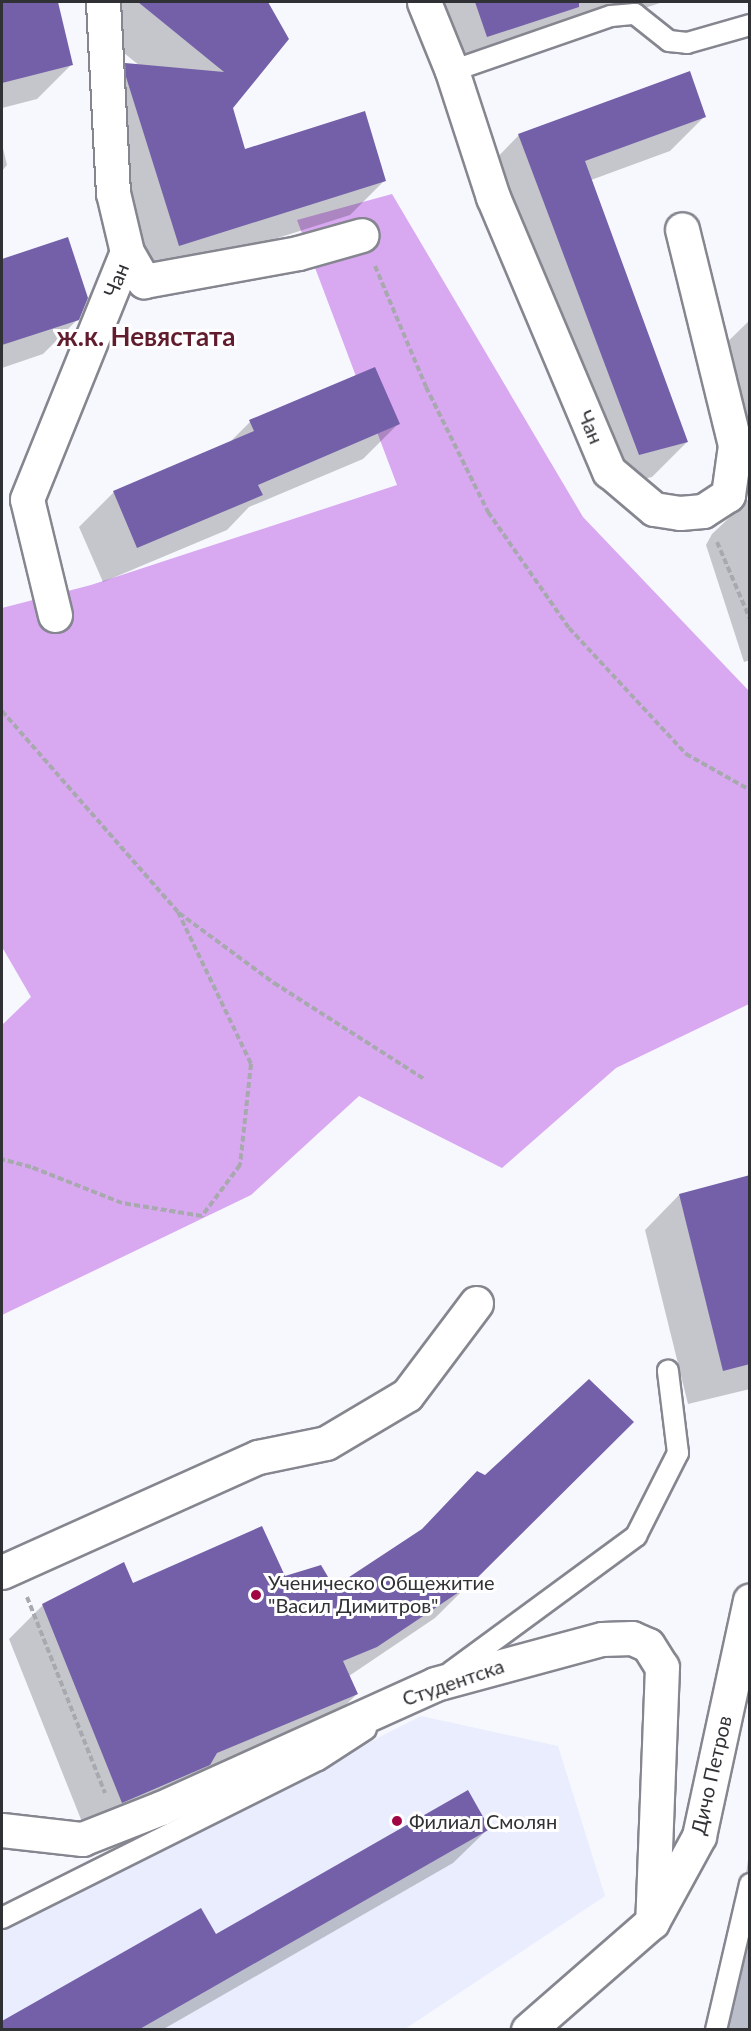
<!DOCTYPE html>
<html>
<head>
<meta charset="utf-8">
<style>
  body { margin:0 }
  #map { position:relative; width:751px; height:2031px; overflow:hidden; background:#f7f8fe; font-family:Lato,sans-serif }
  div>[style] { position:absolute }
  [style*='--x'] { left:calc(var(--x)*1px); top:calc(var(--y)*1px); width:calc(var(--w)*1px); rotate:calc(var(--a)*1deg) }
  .built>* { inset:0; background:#e9edfd }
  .forest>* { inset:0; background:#d8a8f1 }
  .shadow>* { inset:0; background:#0003 }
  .building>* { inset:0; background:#7460a9 }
  .path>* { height:4px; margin-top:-2px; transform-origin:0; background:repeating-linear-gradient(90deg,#a8a9ae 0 6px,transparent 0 9px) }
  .roads { filter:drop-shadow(2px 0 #85868f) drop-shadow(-2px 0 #85868f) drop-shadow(0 2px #85868f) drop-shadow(0 -2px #85868f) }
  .service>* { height:20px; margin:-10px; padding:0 10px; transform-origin:10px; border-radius:10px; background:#fff }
  .minor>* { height:33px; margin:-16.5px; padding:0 16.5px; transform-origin:16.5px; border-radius:16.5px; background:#fff }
  .dots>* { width:16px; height:16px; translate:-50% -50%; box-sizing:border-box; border:3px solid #fff; border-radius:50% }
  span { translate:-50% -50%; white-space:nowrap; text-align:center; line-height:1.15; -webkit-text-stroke:6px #fff; paint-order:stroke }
  .street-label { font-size:20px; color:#303135 }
  .poi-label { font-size:20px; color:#303135 }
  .left { translate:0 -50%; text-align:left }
  .district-label { font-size:26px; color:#611c2e; font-weight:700 }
  .frame { position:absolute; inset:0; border:3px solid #303135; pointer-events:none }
</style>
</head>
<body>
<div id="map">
  <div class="built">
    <div style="clip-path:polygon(421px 1716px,558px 1746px,605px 1896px,405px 2029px,2px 2030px,2px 1928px)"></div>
    <div style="clip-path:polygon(749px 1926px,749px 2029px,727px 2029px)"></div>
  </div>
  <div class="forest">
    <div style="clip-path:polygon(392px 194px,583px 517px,749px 691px,749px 1004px,616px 1068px,502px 1168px,359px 1096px,251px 1195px,2px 1315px,2px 1025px,31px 997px,2px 947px,2px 608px,91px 585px,397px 485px,297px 220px)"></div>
  </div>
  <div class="shadow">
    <div style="clip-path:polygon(2px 2px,56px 2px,72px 64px,37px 99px,2px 108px)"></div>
    <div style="clip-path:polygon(102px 2px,266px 2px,287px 38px,231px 108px,244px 151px,385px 180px,350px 215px,145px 280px,92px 112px,91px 99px,126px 64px,140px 66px,97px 31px)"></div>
    <div style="clip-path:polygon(430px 2px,663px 2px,453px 71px)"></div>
    <div style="clip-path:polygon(705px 116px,670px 151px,591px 180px,687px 442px,652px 477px,604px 488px,485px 170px,519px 135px)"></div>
    <div style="clip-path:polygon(2px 144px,7px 165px,2px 171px)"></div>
    <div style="clip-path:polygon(67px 239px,78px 319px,43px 354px,2px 368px,2px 260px)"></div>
    <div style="clip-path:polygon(750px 320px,750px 445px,718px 351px)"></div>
    <div style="clip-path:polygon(250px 422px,398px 424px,363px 459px,249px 507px,227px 530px,103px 582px,79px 527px,114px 492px,228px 444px)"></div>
    <div style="clip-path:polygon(750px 498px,750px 660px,744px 662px,706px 545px,712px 534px)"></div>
    <div style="clip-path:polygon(750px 1177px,750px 1389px,688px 1404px,645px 1230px,679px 1195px)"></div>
    <div style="clip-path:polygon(632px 1422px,435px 1618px,349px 1676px,357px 1694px,322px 1728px,88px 1837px,9px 1639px,43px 1605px,133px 1585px,285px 1578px,334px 1590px,418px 1534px,485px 1477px)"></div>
    <div style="clip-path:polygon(488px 1829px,453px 1863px,162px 2030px,2px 2030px,2px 2023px,201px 1910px,215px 1936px)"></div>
    <div style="clip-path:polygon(750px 1846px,750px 2030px,724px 2030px)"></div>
  </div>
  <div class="building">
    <div style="clip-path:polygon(2px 2px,58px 2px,73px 65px,2px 83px)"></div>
    <div style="clip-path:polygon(138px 2px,268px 2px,289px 39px,233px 108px,245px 149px,365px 111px,386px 181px,179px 246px,126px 77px,125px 63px,224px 72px)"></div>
    <div style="clip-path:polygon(475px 2px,579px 2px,579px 7px,487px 37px)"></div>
    <div style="clip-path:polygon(690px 71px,706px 117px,585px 161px,688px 442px,639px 455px,518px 134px)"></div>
    <div style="clip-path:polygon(68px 237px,88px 298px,79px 320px,2px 345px,2px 259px)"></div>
    <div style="clip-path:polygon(375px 367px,400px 424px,258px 485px,263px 495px,137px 548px,113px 491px,254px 431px,249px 420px)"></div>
    <div style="clip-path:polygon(750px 1175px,750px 1364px,723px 1371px,679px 1194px)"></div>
    <div style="clip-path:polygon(589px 1379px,634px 1422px,471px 1584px,377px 1647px,343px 1661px,358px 1694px,217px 1753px,210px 1765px,122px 1803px,42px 1604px,124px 1562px,133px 1583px,262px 1526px,285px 1576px,321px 1565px,334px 1587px,422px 1529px,477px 1471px,485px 1475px)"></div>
    <div style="clip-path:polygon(468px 1790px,490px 1829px,138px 2030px,2px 2030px,2px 2021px,201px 1908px,216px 1934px)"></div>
  </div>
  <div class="path">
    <div style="--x:375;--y:266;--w:131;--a:67.1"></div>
    <div style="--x:426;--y:387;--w:140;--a:63.6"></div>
    <div style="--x:488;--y:512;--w:141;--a:55.1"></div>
    <div style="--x:569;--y:628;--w:172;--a:47.1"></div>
    <div style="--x:686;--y:754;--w:73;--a:29.4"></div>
    <div style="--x:717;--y:542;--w:84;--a:66.8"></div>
    <div style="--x:2;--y:711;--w:267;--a:48.8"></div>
    <div style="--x:178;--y:912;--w:169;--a:64.3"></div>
    <div style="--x:251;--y:1064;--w:102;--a:96.2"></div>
    <div style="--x:240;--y:1165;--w:64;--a:126.7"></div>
    <div style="--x:202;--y:1216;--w:81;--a:-170.8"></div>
    <div style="--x:122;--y:1203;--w:98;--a:-158.4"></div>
    <div style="--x:31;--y:1167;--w:30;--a:-165"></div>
    <div style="--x:179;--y:913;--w:118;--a:36.4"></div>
    <div style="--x:274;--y:983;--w:178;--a:32.6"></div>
    <div style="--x:27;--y:1597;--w:211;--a:68.3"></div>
  </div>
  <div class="roads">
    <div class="service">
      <div style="--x:452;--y:71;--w:168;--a:-19.1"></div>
      <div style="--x:611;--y:16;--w:24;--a:-5"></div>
      <div style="--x:635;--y:14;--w:43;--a:38.5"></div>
      <div style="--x:669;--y:41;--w:18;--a:6"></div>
      <div style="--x:687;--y:43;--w:66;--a:-15.9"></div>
      <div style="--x:451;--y:1672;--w:230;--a:-36.3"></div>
      <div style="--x:636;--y:1536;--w:93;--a:-63.2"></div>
      <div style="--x:678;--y:1453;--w:83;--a:-97"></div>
      <div style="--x:2;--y:1918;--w:353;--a:-26.6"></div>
      <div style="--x:318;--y:1760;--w:57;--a:-32.9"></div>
      <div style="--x:716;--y:2030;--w:150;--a:-76.9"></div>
    </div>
    <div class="minor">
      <div style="--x:424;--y:2;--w:74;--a:67.9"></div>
      <div style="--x:452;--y:71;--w:133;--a:72"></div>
      <div style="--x:493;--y:197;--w:298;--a:67.1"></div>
      <div style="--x:609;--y:471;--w:59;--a:40.2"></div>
      <div style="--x:654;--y:509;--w:26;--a:9"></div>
      <div style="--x:680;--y:513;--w:23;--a:-5"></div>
      <div style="--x:703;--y:511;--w:30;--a:-33"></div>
      <div style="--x:728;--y:495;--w:50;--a:-82"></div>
      <div style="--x:735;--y:445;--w:222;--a:-103.8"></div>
      <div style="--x:127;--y:252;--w:34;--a:60"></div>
      <div style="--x:144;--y:281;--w:157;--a:-10.3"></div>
      <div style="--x:298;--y:253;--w:66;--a:-15.7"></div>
      <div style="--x:55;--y:615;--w:119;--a:-103.6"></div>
      <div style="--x:27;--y:499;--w:266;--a:-68"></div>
      <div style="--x:127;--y:252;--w:61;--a:-103.3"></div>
      <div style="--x:113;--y:193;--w:191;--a:-93"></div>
      <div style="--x:2;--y:1572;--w:281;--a:-24.2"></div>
      <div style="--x:258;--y:1457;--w:69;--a:-11.6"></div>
      <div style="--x:326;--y:1443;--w:94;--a:-30.7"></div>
      <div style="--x:407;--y:1395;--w:115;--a:-53.1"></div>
      <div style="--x:2;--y:1830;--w:81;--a:6.4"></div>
      <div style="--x:82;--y:1839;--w:85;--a:-21.4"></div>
      <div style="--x:161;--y:1808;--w:301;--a:-24.3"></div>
      <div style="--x:435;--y:1684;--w:173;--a:-15.1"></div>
      <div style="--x:602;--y:1639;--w:30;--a:-2"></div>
      <div style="--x:632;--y:1638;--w:17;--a:24"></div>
      <div style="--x:648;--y:1645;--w:26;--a:58"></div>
      <div style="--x:662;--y:1667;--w:255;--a:92.2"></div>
      <div style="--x:528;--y:2030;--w:164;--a:-41.1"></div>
      <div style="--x:652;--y:1922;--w:98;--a:-61.3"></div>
      <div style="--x:699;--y:1836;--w:241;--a:-77.8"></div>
    </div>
  </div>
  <div class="dots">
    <div style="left:256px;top:1595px;background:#a10543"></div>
    <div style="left:397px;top:1821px;background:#a10543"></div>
  </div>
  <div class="street-label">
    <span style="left:116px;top:280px;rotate:-68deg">Чан</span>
    <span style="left:591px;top:427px;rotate:67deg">Чан</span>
    <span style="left:453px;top:1682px;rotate:-19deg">Студентска</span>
    <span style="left:711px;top:1775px;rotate:-77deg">Дичо Петров</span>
  </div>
  <div class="poi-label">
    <span class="left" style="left:268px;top:1594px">Ученическо Общежитие<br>"Васил Димитров"</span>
    <span class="left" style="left:409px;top:1821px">Филиал Смолян</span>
  </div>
  <div class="district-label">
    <span style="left:146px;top:337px">ж.к. Невястата</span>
  </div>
  <div class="frame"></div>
</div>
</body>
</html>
